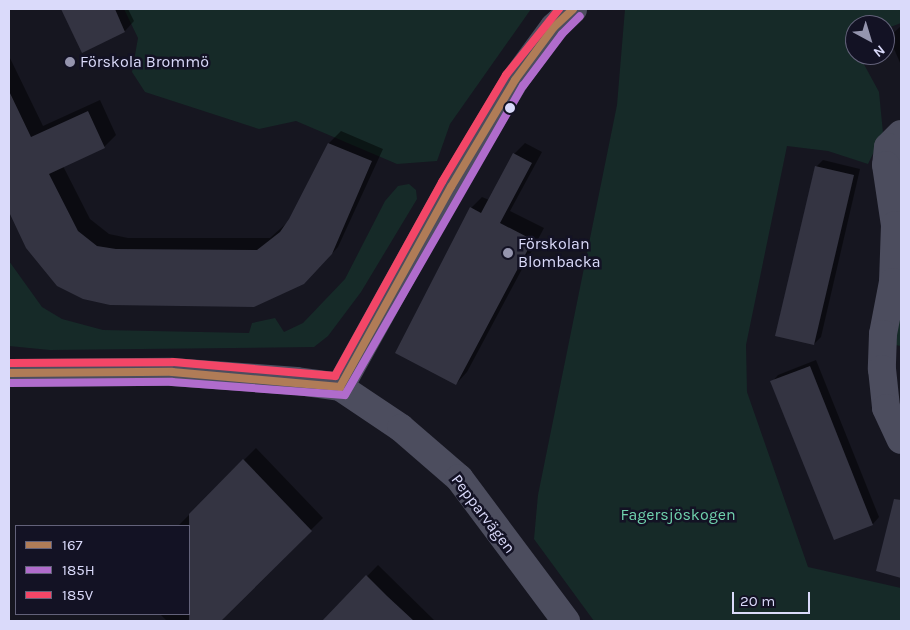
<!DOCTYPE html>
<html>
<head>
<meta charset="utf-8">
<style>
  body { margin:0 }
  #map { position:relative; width:910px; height:630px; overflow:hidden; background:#161620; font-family:Karla,sans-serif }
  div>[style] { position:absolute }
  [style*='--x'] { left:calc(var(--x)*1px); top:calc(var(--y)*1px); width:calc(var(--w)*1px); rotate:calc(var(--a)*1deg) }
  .green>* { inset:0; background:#162a28 }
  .shadow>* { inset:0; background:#0007 }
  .building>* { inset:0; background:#343442 }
  .minor>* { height:28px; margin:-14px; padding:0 14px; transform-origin:14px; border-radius:14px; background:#4c4d5e }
  .bus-1>* { height:8px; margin:-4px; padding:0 4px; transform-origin:4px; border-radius:4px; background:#b07c57 }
  .bus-2>* { height:8px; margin:-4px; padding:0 4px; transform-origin:4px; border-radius:4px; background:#b06ccc }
  .bus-3>* { height:8px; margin:-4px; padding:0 4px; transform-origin:4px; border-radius:4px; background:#f34667 }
  .dots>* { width:14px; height:14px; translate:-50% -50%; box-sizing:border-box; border:2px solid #131224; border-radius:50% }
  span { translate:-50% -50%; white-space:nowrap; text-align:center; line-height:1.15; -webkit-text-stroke:5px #131224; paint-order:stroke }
  .poi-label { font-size:16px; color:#dadafa }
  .left { translate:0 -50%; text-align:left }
  .street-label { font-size:16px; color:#dadafa }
  .park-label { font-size:16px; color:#6fd1ad }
  .frame { position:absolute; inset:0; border:10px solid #dadafa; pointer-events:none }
  .legend { position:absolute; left:15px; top:525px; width:175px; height:90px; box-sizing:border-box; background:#131224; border:1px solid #63627a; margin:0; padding:6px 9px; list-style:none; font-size:15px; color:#dadafa }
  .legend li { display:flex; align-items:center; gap:10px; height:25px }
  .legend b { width:25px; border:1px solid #63627a }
  .north { position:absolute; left:845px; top:15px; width:50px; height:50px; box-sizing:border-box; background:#131224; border:1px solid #63627a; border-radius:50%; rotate:141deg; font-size:14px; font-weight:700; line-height:20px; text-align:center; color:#dadafa }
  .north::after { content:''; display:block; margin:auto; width:18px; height:22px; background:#9595ae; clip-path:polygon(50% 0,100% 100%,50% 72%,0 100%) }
  .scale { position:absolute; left:732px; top:592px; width:78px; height:22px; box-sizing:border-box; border:2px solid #dadafa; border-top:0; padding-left:6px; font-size:15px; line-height:18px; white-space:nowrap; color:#dadafa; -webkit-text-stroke:4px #131224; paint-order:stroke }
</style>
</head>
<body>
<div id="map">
  <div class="green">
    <div style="clip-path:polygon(124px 9px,531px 9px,450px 124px,437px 161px,397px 164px,296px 121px,259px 129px,145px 92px,132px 72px,138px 38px)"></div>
    <div style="clip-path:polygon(625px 9px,901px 9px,901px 23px,885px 29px,885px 25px,855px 25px,855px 40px,852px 41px,855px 55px,859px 55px,879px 92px,883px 133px,868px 164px,828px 151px,787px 146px,746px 345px,747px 392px,808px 567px,901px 588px,901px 621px,594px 621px,534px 539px,538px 495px,617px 105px)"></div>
    <div style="clip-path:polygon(409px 184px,416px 190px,417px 199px,361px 292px,328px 336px,314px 347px,50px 350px,9px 346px,9px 261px,42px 307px,62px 319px,103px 330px,249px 333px,252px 323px,275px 318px,284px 332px,303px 323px,345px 279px,385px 201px,398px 186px)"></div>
    <div style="clip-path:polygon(901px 290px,901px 346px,889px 344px)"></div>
  </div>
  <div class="shadow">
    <div style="clip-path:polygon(63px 9px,128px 9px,134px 21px,125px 31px,82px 51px)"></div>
    <div style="clip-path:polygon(901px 26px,901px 65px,889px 37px)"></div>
    <div style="clip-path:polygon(9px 56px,43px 126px,100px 100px,116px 135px,104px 147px,63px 166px,90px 219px,109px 234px,128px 238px,270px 238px,290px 220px,329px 143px,341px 131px,383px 149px,338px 247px,316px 271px,27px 248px,9px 209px)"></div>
    <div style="clip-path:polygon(525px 143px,542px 152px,510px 211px,544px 228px,467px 372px,456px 384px,471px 208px,482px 197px,489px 200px,514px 154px)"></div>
    <div style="clip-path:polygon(823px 160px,860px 169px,821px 337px,814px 344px,816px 167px)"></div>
    <div style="clip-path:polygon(816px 360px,879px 517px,873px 524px,835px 539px,772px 382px,778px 375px)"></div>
    <div style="clip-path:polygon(256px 448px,323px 518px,219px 621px,167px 621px,160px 614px,189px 614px,189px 526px,178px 526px)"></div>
    <div style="clip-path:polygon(894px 524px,901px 526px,901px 576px,877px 570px)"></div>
    <div style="clip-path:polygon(378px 565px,435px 621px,324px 621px)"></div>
  </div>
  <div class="building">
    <div style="clip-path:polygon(61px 9px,115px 9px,125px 32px,82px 53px)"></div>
    <div style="clip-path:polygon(9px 91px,31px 137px,88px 111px,105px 148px,49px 174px,78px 231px,97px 246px,116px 249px,257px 250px,280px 232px,289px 219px,328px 143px,372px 161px,332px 254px,304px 284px,254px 307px,110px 305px,83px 299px,57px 286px,26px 248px,9px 212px)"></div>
    <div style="clip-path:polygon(513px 153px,532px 163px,500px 223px,533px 240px,456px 385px,395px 353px,470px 207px,481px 213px)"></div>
    <div style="clip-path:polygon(815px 166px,854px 175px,814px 345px,775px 336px)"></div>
    <div style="clip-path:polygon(810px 366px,873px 525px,834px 540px,770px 381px)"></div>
    <div style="clip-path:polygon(243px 459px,312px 531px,221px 621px,189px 621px,189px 514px)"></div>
    <div style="clip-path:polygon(894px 499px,901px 500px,901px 578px,876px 571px)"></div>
    <div style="clip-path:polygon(366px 575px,387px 596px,414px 621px,322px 621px)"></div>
  </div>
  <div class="minor">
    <div style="--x:901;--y:134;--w:18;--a:135"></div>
    <div style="--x:888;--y:147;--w:18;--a:96"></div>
    <div style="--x:886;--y:165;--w:61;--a:81.5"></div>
    <div style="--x:895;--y:225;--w:57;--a:92"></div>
    <div style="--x:893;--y:282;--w:53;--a:100.9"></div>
    <div style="--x:883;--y:334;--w:35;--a:92"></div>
    <div style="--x:882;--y:369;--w:39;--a:84"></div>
    <div style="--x:886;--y:408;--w:35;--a:65"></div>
    <div style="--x:9;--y:373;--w:163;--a:-0.4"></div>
    <div style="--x:172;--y:372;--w:125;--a:4.1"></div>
    <div style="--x:297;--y:381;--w:43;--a:7.9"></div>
    <div style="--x:340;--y:387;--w:73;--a:33.9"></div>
    <div style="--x:401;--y:428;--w:77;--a:40.8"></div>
    <div style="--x:459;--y:478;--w:179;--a:53.2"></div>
    <div style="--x:340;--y:387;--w:229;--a:-61"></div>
    <div style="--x:451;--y:187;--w:125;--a:-59.1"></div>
    <div style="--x:515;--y:80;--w:66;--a:-53.7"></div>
    <div style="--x:554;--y:27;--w:26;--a:-43"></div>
  </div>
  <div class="bus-1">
    <div style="--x:9;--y:373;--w:163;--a:-0.4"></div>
    <div style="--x:172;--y:372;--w:169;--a:5.1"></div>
    <div style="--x:340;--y:387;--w:229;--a:-61"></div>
    <div style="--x:451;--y:187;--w:125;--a:-59.1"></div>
    <div style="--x:515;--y:80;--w:66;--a:-53.7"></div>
    <div style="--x:554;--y:27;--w:26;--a:-43"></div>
  </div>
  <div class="bus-2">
    <div style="--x:9;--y:383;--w:163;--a:-0.4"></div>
    <div style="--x:172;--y:382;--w:173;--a:4.3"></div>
    <div style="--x:345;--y:395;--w:357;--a:-60.1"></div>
    <div style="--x:523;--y:86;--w:65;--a:-53.1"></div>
    <div style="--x:562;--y:34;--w:25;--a:-45"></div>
  </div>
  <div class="bus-3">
    <div style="--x:9;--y:363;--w:164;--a:-0.3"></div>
    <div style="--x:173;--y:362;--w:163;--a:4.9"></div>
    <div style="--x:335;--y:376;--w:222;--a:-61.1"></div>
    <div style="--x:442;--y:182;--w:125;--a:-59.1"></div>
    <div style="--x:506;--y:75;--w:85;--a:-51.2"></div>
  </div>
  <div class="dots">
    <div style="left:70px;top:62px;background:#9595ae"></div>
    <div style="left:510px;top:108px;background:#dadafa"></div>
    <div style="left:508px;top:253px;background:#9595ae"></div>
  </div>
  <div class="poi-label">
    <span class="left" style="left:80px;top:62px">Förskola Brommö</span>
    <span class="left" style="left:518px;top:253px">Förskolan<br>Blombacka</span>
  </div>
  <div class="street-label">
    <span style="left:483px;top:514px;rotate:53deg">Pepparvägen</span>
  </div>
  <div class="park-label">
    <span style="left:678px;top:515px">Fagersjöskogen</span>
  </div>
  <div class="frame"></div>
  <ul class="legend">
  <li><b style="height:6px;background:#b07c57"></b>167</li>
  <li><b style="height:6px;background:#b06ccc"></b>185H</li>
  <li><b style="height:6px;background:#f34667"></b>185V</li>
  </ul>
  <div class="north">N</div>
  <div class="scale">20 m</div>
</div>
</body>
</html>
